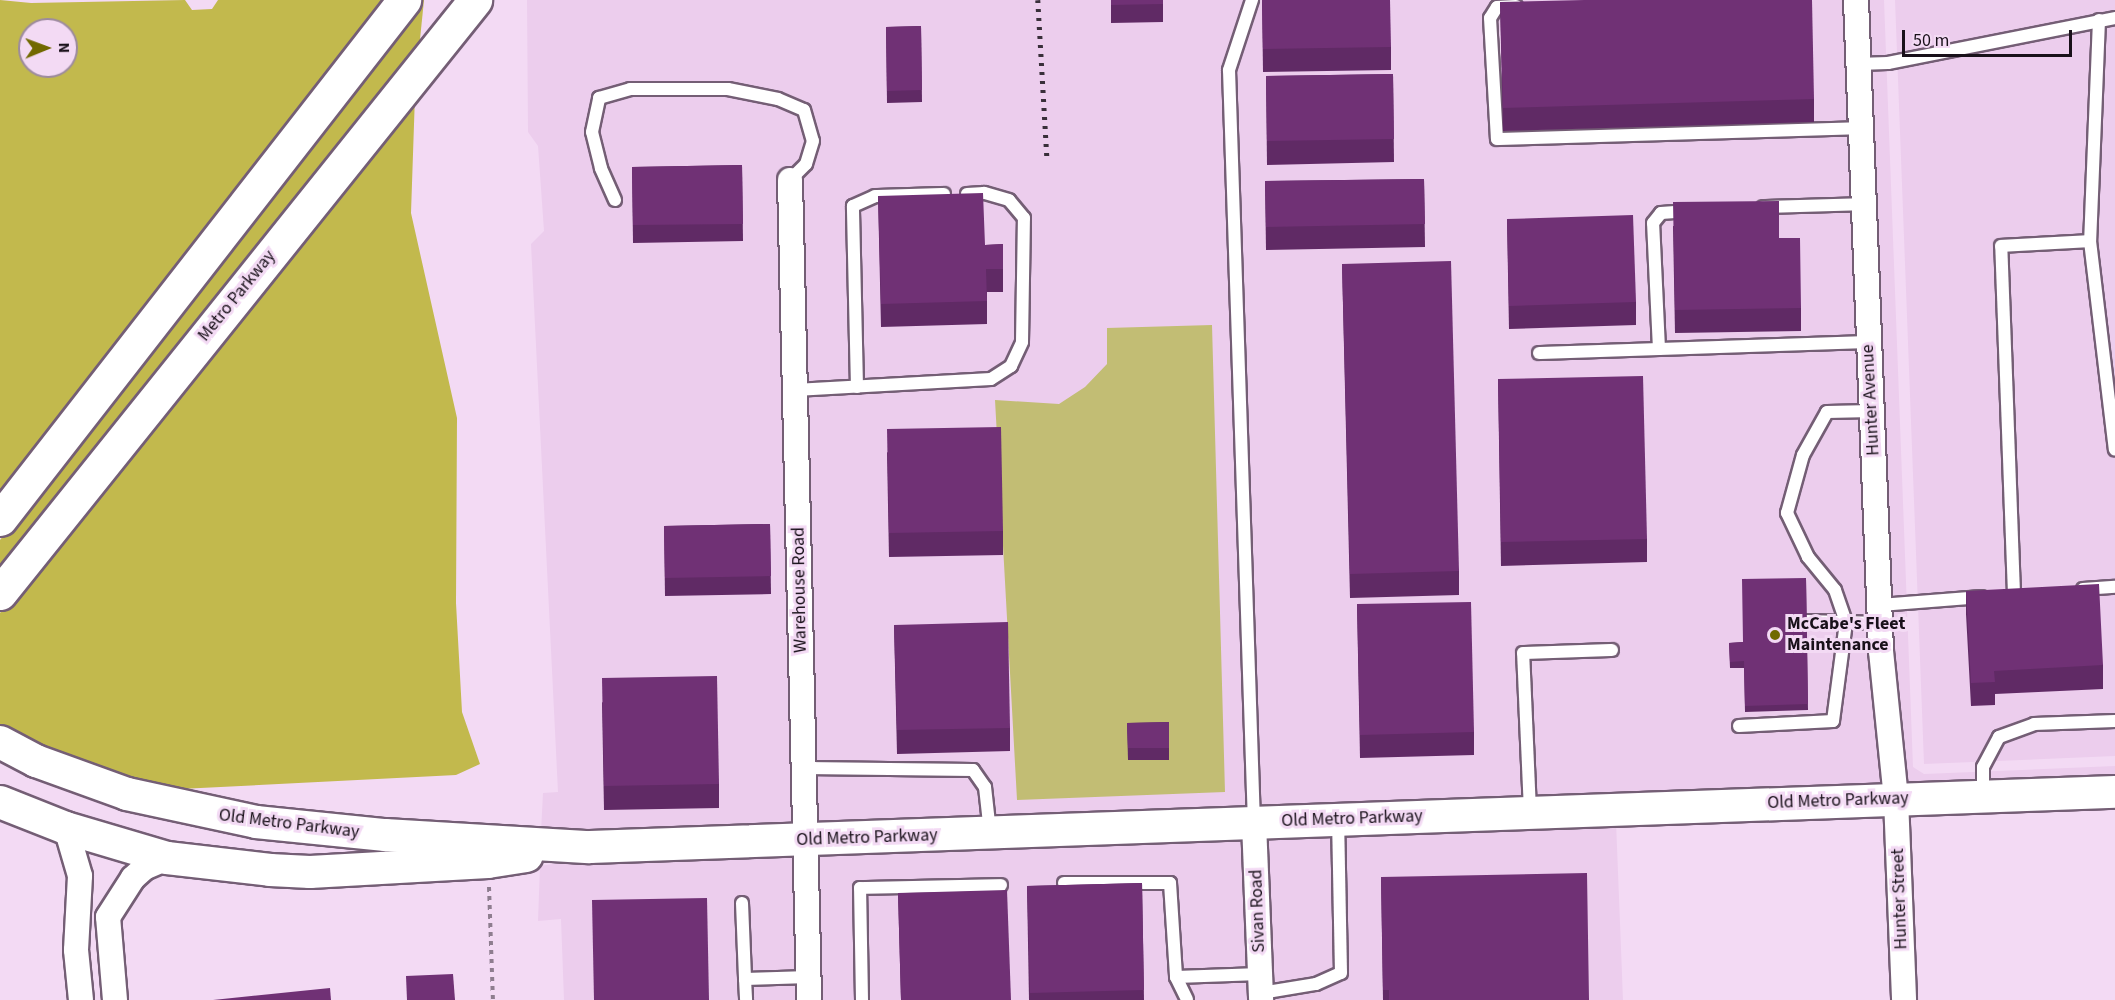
<!DOCTYPE html>
<html>
<head>
<meta charset="utf-8">
<style>
  body { margin:0 }
  #map { position:relative; width:2115px; height:1000px; overflow:hidden; background:#f3daf4; font-family:"Source Sans 3",sans-serif }
  div>[style] { position:absolute }
  [style*='--x'] { left:calc(var(--x)*1px); top:calc(var(--y)*1px); width:calc(var(--w)*1px); rotate:calc(var(--a)*1deg) }
  .built>* { inset:0; background:#eccded }
  .green>* { inset:0; background:#c2bd74 }
  .forest>* { inset:0; background:#c2b94d }
  .path>* { height:4px; margin-top:-2px; transform-origin:0; background:repeating-linear-gradient(90deg,#8e7d8f 0 4.5px,transparent 0 9px) }
  .roads { filter:drop-shadow(2px 0 #745e75) drop-shadow(-2px 0 #745e75) drop-shadow(0 2px #745e75) drop-shadow(0 -2px #745e75) }
  .service>* { height:12px; margin:-6px; padding:0 6px; transform-origin:6px; border-radius:6px; background:#fff }
  .minor>* { height:24px; margin:-12px; padding:0 12px; transform-origin:12px; border-radius:12px; background:#fff }
  .tertiary>* { height:32px; margin:-16px; padding:0 16px; transform-origin:16px; border-radius:16px; background:#fff }
  .secondary>* { height:33px; margin:-16.5px; padding:0 16.5px; transform-origin:16.5px; border-radius:16.5px; background:#fff }
  .rail>* { height:4.5px; margin-top:-2.25px; transform-origin:0; background:repeating-linear-gradient(90deg,#392f3a 0 3px,transparent 0 9px) }
  .wall>* { inset:0; background:#602a65 }
  .building>* { inset:0; background:#703175 }
  .dots>* { width:16px; height:16px; translate:-50% -50%; box-sizing:border-box; border:3px solid #f3daf4; border-radius:50% }
  span { translate:-50% -50%; white-space:nowrap; text-align:center; line-height:1.15; -webkit-text-stroke:6px #f3daf4; paint-order:stroke }
  .street-label { font-size:18px; color:#19111a }
  .poi-label { font-size:18px; color:#19111a; font-weight:700 }
  .left { translate:0 -50%; text-align:left }
  .north { position:absolute; left:18px; top:18px; width:60px; height:60px; box-sizing:border-box; background:#f3daf4; border:2px solid #9c8a9d; border-radius:50%; rotate:89deg; font-size:16px; font-weight:700; line-height:24px; text-align:center; color:#19111a }
  .north::after { content:''; display:block; margin:auto; width:21px; height:27px; background:#716900; clip-path:polygon(50% 0,100% 100%,50% 72%,0 100%) }
  .scale { position:absolute; left:1902px; top:30px; width:170px; height:27px; box-sizing:border-box; border:3px solid #19111a; border-top:0; padding-left:8px; font-size:18px; line-height:21px; white-space:nowrap; color:#19111a; -webkit-text-stroke:4px #f3daf4; paint-order:stroke }
</style>
</head>
<body>
<div id="map">
  <div class="built">
    <div style="clip-path:polygon(527px 0,1884px 0,1913px 767px,1924px 774px,2115px 766px,2115px 780px,1616px 821px,1623px 1000px,564px 1000px,561px 919px,538px 921px,540px 866px,586px 859px,541px 832px,543px 793px,558px 792px,531px 244px,544px 231px,538px 146px,528px 132px)"></div>
    <div style="clip-path:polygon(1895px 0,2115px 0,2115px 756px,1924px 764px)"></div>
  </div>
  <div class="green">
    <div style="clip-path:polygon(1212px 325px,1225px 792px,1017px 800px,995px 400px,1059px 404px,1085px 387px,1107px 364px,1107px 328px)"></div>
  </div>
  <div class="forest">
    <div style="clip-path:polygon(evenodd,0 0,31px 3px,185px 0,192px 10px,212px 9px,218px 0,388px 0,0 498px,0 0,30px 30px,66px 30px,66px 66px,30px 66px,30px 30px)"></div>
    <div style="clip-path:polygon(420px 0,424px 0,419px 49px,0 572px,0 540px)"></div>
    <div style="clip-path:polygon(415px 95px,411px 213px,457px 418px,456px 603px,462px 712px,480px 764px,456px 775px,160px 790px,42px 750px,0 728px,0 613px)"></div>
  </div>
  <div class="path">
    <div style="--x:489;--y:887;--w:113;--a:88"></div>
  </div>
  <div class="roads">
    <div class="service">
      <div style="--x:1252;--y:0;--w:74;--a:108.2"></div>
      <div style="--x:1229;--y:70;--w:752;--a:88.1"></div>
      <div style="--x:1516;--y:6;--w:19;--a:177"></div>
      <div style="--x:1497;--y:7;--w:13;--a:122"></div>
      <div style="--x:1490;--y:18;--w:121;--a:86.7"></div>
      <div style="--x:1497;--y:139;--w:362;--a:-1.7"></div>
      <div style="--x:2099;--y:20;--w:221;--a:92.3"></div>
      <div style="--x:2090;--y:241;--w:210;--a:83.2"></div>
      <div style="--x:1857;--y:64;--w:31;--a:-2"></div>
      <div style="--x:1888;--y:63;--w:231;--a:-11.2"></div>
      <div style="--x:615;--y:200;--w:35;--a:-114"></div>
      <div style="--x:601;--y:168;--w:37;--a:-104"></div>
      <div style="--x:592;--y:132;--w:35;--a:-78"></div>
      <div style="--x:599;--y:98;--w:32;--a:-16"></div>
      <div style="--x:630;--y:89;--w:98;--a:0"></div>
      <div style="--x:728;--y:89;--w:51;--a:11.3"></div>
      <div style="--x:778;--y:99;--w:28;--a:23"></div>
      <div style="--x:804;--y:110;--w:32;--a:74"></div>
      <div style="--x:813;--y:141;--w:24;--a:107"></div>
      <div style="--x:806;--y:164;--w:23;--a:135"></div>
      <div style="--x:1763;--y:207;--w:99;--a:-1.7"></div>
      <div style="--x:1659;--y:349;--w:126;--a:-92.7"></div>
      <div style="--x:1653;--y:223;--w:13;--a:-51"></div>
      <div style="--x:1661;--y:213;--w:28;--a:-4"></div>
      <div style="--x:1539;--y:353;--w:330;--a:-1.9"></div>
      <div style="--x:857;--y:387;--w:181;--a:-91.3"></div>
      <div style="--x:853;--y:206;--w:24;--a:-24"></div>
      <div style="--x:875;--y:196;--w:69;--a:-1.7"></div>
      <div style="--x:795;--y:390;--w:196;--a:-3.2"></div>
      <div style="--x:991;--y:379;--w:24;--a:-33"></div>
      <div style="--x:1011;--y:366;--w:26;--a:-65"></div>
      <div style="--x:1022;--y:342;--w:124;--a:-89.1"></div>
      <div style="--x:1024;--y:218;--w:23;--a:-130"></div>
      <div style="--x:1009;--y:200;--w:26;--a:-164"></div>
      <div style="--x:984;--y:193;--w:17;--a:177"></div>
      <div style="--x:2083;--y:589;--w:32;--a:-4"></div>
      <div style="--x:2014;--y:594;--w:348;--a:-92.1"></div>
      <div style="--x:2001;--y:246;--w:89;--a:-3.2"></div>
      <div style="--x:1880;--y:605;--w:102;--a:-4.5"></div>
      <div style="--x:1806;--y:621;--w:74;--a:1.5"></div>
      <div style="--x:1739;--y:726;--w:94;--a:-3"></div>
      <div style="--x:1833;--y:721;--w:100;--a:-82.5"></div>
      <div style="--x:1846;--y:622;--w:34;--a:-109"></div>
      <div style="--x:1835;--y:590;--w:43;--a:-129.3"></div>
      <div style="--x:1808;--y:557;--w:49;--a:-115.5"></div>
      <div style="--x:1787;--y:513;--w:60;--a:-74.6"></div>
      <div style="--x:1803;--y:455;--w:49;--a:-60.8"></div>
      <div style="--x:1827;--y:412;--w:45;--a:-1.3"></div>
      <div style="--x:805;--y:768;--w:168;--a:0.7"></div>
      <div style="--x:973;--y:770;--w:21;--a:55"></div>
      <div style="--x:985;--y:787;--w:45;--a:83.7"></div>
      <div style="--x:1983;--y:796;--w:29;--a:-90"></div>
      <div style="--x:1983;--y:767;--w:34;--a:-62"></div>
      <div style="--x:1999;--y:737;--w:37;--a:-20"></div>
      <div style="--x:2034;--y:724;--w:81;--a:-2.1"></div>
      <div style="--x:1530;--y:811;--w:158;--a:-92.5"></div>
      <div style="--x:1523;--y:653;--w:89;--a:-1.9"></div>
      <div style="--x:1064;--y:883;--w:106;--a:0"></div>
      <div style="--x:1170;--y:883;--w:94;--a:86.3"></div>
      <div style="--x:1176;--y:977;--w:84;--a:-2"></div>
      <div style="--x:742;--y:903;--w:76;--a:87.7"></div>
      <div style="--x:745;--y:979;--w:64;--a:-1.8"></div>
      <div style="--x:1176;--y:977;--w:25;--a:64"></div>
      <div style="--x:745;--y:979;--w:21;--a:87"></div>
      <div style="--x:1261;--y:993;--w:56;--a:-9.3"></div>
      <div style="--x:1316;--y:984;--w:27;--a:-24"></div>
      <div style="--x:1341;--y:973;--w:152;--a:-91.1"></div>
      <div style="--x:862;--y:1000;--w:112;--a:-91"></div>
      <div style="--x:860;--y:888;--w:141;--a:-1.2"></div>
    </div>
    <div class="minor">
      <div style="--x:1856;--y:0;--w:651;--a:87.8"></div>
      <div style="--x:1881;--y:651;--w:149;--a:84.2"></div>
      <div style="--x:1896;--y:799;--w:201;--a:87.7"></div>
      <div style="--x:790;--y:180;--w:820;--a:88.67"></div>
      <div style="--x:1254;--y:823;--w:177;--a:87.7"></div>
      <div style="--x:66;--y:828;--w:50;--a:73.7"></div>
      <div style="--x:80;--y:876;--w:74;--a:93.1"></div>
      <div style="--x:76;--y:950;--w:50;--a:84.3"></div>
      <div style="--x:115;--y:1000;--w:83;--a:-94.8"></div>
      <div style="--x:108;--y:917;--w:46;--a:-57.3"></div>
      <div style="--x:133;--y:878;--w:15;--a:-42"></div>
      <div style="--x:144;--y:868;--w:25;--a:-23"></div>
    </div>
    <div class="tertiary">
      <div style="--x:0;--y:742;--w:41;--a:27.8"></div>
      <div style="--x:36;--y:761;--w:97;--a:19.9"></div>
      <div style="--x:127;--y:794;--w:132;--a:12.2"></div>
      <div style="--x:256;--y:822;--w:130;--a:5.8"></div>
      <div style="--x:385;--y:835;--w:205;--a:3.4"></div>
      <div style="--x:590;--y:847;--w:1526;--a:-2.07"></div>
      <div style="--x:0;--y:802;--w:71;--a:21.5"></div>
      <div style="--x:66;--y:828;--w:105;--a:16.5"></div>
      <div style="--x:167;--y:858;--w:104;--a:6.6"></div>
      <div style="--x:270;--y:870;--w:40;--a:2.9"></div>
      <div style="--x:310;--y:872;--w:178;--a:-3.2"></div>
      <div style="--x:488;--y:862;--w:39;--a:-9"></div>
    </div>
    <div class="secondary">
      <div style="--x:0;--y:519;--w:658;--a:-52.1"></div>
      <div style="--x:0;--y:593;--w:760;--a:-51.3"></div>
    </div>
  </div>
  <div class="rail">
    <div style="--x:1038;--y:0;--w:157;--a:86.7"></div>
  </div>
  <div class="wall">
    <div style="clip-path:polygon(1111px 0,1163px 0,1163px 22px,1111px 23px)"></div>
    <div style="clip-path:polygon(1262px 0,1391px 47px,1391px 70px,1263px 72px)"></div>
    <div style="clip-path:polygon(1500px 2px,1814px 99px,1814px 122px,1503px 131px)"></div>
    <div style="clip-path:polygon(921px 26px,922px 102px,887px 103px,886px 27px)"></div>
    <div style="clip-path:polygon(1393px 74px,1394px 162px,1267px 165px,1266px 76px)"></div>
    <div style="clip-path:polygon(742px 165px,743px 241px,633px 243px,632px 167px)"></div>
    <div style="clip-path:polygon(1424px 179px,1425px 247px,1266px 250px,1265px 181px)"></div>
    <div style="clip-path:polygon(878px 196px,985px 245px,1003px 244px,1003px 292px,987px 292px,987px 324px,881px 327px)"></div>
    <div style="clip-path:polygon(1507px 219px,1636px 302px,1636px 325px,1509px 329px)"></div>
    <div style="clip-path:polygon(1673px 226px,1779px 238px,1801px 308px,1801px 331px,1675px 333px)"></div>
    <div style="clip-path:polygon(1342px 264px,1459px 571px,1459px 595px,1350px 598px)"></div>
    <div style="clip-path:polygon(1498px 379px,1647px 539px,1647px 562px,1501px 566px)"></div>
    <div style="clip-path:polygon(887px 452px,1003px 531px,1003px 555px,889px 557px)"></div>
    <div style="clip-path:polygon(770px 524px,771px 594px,665px 596px,664px 526px)"></div>
    <div style="clip-path:polygon(1806px 578px,1808px 710px,1745px 712px,1744px 668px,1730px 668px,1729px 643px,1743px 642px)"></div>
    <div style="clip-path:polygon(1966px 591px,2103px 665px,2103px 689px,1995px 694px,1995px 705px,1971px 706px,1966px 614px)"></div>
    <div style="clip-path:polygon(1357px 604px,1474px 732px,1474px 755px,1360px 758px)"></div>
    <div style="clip-path:polygon(894px 625px,1010px 728px,1010px 751px,897px 754px)"></div>
    <div style="clip-path:polygon(602px 702px,719px 784px,719px 808px,604px 810px)"></div>
    <div style="clip-path:polygon(1169px 722px,1169px 760px,1128px 760px,1127px 723px)"></div>
    <div style="clip-path:polygon(1381px 877px,1589px 1000px,1383px 1000px)"></div>
    <div style="clip-path:polygon(1142px 883px,1144px 1000px,1029px 1000px,1027px 886px)"></div>
    <div style="clip-path:polygon(898px 893px,1011px 1000px,901px 1000px)"></div>
  </div>
  <div class="building">
    <div style="clip-path:polygon(1111px 0,1163px 0,1163px 4px,1111px 5px)"></div>
    <div style="clip-path:polygon(1262px 0,1390px 0,1391px 47px,1263px 49px)"></div>
    <div style="clip-path:polygon(1584px 0,1812px 0,1814px 99px,1503px 108px,1500px 2px)"></div>
    <div style="clip-path:polygon(921px 26px,922px 90px,887px 91px,886px 27px)"></div>
    <div style="clip-path:polygon(1393px 74px,1394px 139px,1267px 141px,1266px 76px)"></div>
    <div style="clip-path:polygon(742px 165px,743px 224px,633px 225px,632px 167px)"></div>
    <div style="clip-path:polygon(1424px 179px,1425px 224px,1266px 227px,1265px 181px)"></div>
    <div style="clip-path:polygon(983px 193px,985px 245px,1003px 244px,1003px 269px,986px 269px,987px 301px,881px 304px,878px 196px)"></div>
    <div style="clip-path:polygon(1779px 201px,1779px 238px,1800px 238px,1801px 308px,1675px 310px,1673px 202px)"></div>
    <div style="clip-path:polygon(1633px 215px,1636px 302px,1509px 306px,1507px 219px)"></div>
    <div style="clip-path:polygon(1451px 261px,1459px 571px,1350px 574px,1342px 264px)"></div>
    <div style="clip-path:polygon(1643px 376px,1647px 539px,1501px 542px,1498px 379px)"></div>
    <div style="clip-path:polygon(1001px 427px,1003px 531px,889px 533px,887px 429px)"></div>
    <div style="clip-path:polygon(770px 524px,771px 576px,665px 578px,664px 526px)"></div>
    <div style="clip-path:polygon(1806px 578px,1808px 704px,1745px 706px,1744px 661px,1730px 662px,1729px 643px,1743px 642px,1742px 579px)"></div>
    <div style="clip-path:polygon(2099px 584px,2103px 665px,1994px 671px,1995px 682px,1971px 683px,1966px 591px)"></div>
    <div style="clip-path:polygon(1471px 602px,1474px 732px,1360px 735px,1357px 604px)"></div>
    <div style="clip-path:polygon(1008px 622px,1010px 728px,897px 730px,894px 625px)"></div>
    <div style="clip-path:polygon(717px 676px,719px 784px,604px 786px,602px 678px)"></div>
    <div style="clip-path:polygon(1169px 722px,1169px 748px,1128px 748px,1127px 723px)"></div>
    <div style="clip-path:polygon(1587px 873px,1589px 1000px,1389px 1000px,1389px 990px,1383px 990px,1381px 877px)"></div>
    <div style="clip-path:polygon(1142px 883px,1144px 990px,1030px 993px,1027px 886px)"></div>
    <div style="clip-path:polygon(1007px 890px,1011px 1000px,901px 1000px,898px 893px)"></div>
    <div style="clip-path:polygon(707px 898px,709px 1000px,594px 1000px,592px 900px)"></div>
    <div style="clip-path:polygon(453px 974px,455px 1000px,407px 1000px,406px 976px)"></div>
    <div style="clip-path:polygon(330px 988px,331px 1000px,213px 1000px)"></div>
  </div>
  <div class="dots">
    <div style="left:1775px;top:635px;background:#716900"></div>
  </div>
  <div class="street-label">
    <span style="left:237px;top:296px;rotate:-51deg">Metro Parkway</span>
    <span style="left:1871px;top:400px;rotate:-93deg">Hunter Avenue</span>
    <span style="left:800px;top:590px;rotate:-91deg">Warehouse Road</span>
    <span style="left:1838px;top:801px;rotate:-2deg">Old Metro Parkway</span>
    <span style="left:1352px;top:819px;rotate:-2deg">Old Metro Parkway</span>
    <span style="left:289px;top:824px;rotate:7deg">Old Metro Parkway</span>
    <span style="left:867px;top:838px;rotate:-2deg">Old Metro Parkway</span>
    <span style="left:1900px;top:899px;rotate:-92deg">Hunter Street</span>
    <span style="left:1258px;top:911px;rotate:-92deg">Sivan Road</span>
  </div>
  <div class="poi-label">
    <span class="left" style="left:1787px;top:635px">McCabe's Fleet<br>Maintenance</span>
  </div>
  <div class="north">N</div>
  <div class="scale">50 m</div>
</div>
</body>
</html>
